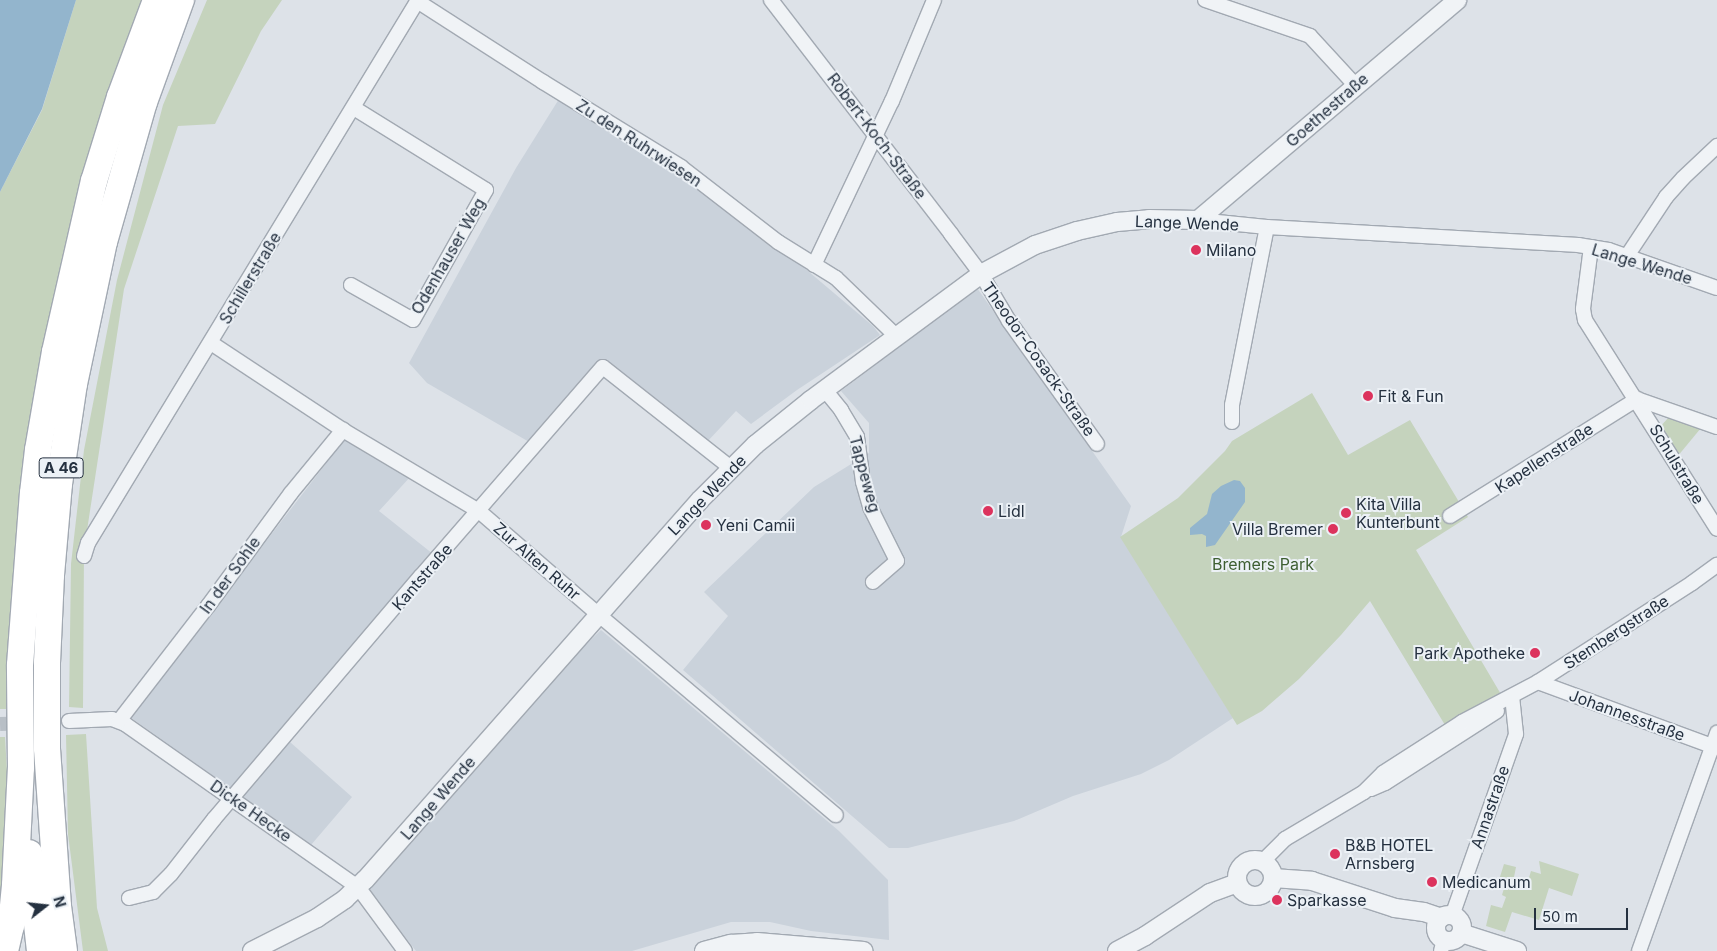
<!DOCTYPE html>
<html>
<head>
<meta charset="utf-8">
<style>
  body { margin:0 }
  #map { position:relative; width:1717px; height:951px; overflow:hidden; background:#dde2e8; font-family:Inter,sans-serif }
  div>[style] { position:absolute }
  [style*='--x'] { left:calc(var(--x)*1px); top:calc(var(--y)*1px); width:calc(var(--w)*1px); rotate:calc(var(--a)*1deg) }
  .built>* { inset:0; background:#cad2db }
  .green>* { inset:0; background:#c5d3bd }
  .water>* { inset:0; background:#93b5cd }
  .minor-tunnel>* { height:14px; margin-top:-7px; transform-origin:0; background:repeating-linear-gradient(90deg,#b8bfc6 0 14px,transparent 0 21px) }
  .roads { filter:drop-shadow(1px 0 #a2a9b2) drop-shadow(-1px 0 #a2a9b2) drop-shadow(0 1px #a2a9b2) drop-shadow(0 -1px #a2a9b2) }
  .minor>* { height:14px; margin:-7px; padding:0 7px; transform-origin:7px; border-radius:7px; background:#f0f3f6 }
  .tertiary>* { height:18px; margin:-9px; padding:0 9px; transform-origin:9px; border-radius:9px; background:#f0f3f6 }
  .tertiary>.ring { margin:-9px; padding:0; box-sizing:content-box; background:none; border:18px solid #f0f3f6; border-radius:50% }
  .motorway>* { height:26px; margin:-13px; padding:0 13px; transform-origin:13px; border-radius:13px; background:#fff }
  .dots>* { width:14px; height:14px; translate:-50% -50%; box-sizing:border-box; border:2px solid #ecf1f6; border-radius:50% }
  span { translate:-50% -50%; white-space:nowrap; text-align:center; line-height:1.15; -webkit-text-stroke:4px #ecf1f6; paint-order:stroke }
  .shield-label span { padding:1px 4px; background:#ecf1f6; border:1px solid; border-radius:4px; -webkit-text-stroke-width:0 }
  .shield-label { font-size:15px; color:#253140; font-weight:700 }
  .street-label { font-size:16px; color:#253140 }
  .poi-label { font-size:16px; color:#253140 }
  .left { translate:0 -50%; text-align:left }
  .right { translate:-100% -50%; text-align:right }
  .park-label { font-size:16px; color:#3d5e31 }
  .north { position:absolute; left:20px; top:881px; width:50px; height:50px; -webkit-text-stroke:4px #ecf1f6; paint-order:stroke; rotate:74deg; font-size:14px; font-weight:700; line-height:20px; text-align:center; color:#253140 }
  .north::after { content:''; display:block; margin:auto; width:18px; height:22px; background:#253140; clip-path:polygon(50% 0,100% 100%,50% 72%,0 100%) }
  .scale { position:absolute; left:1534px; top:908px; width:94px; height:22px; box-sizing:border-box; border:2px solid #253140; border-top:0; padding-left:6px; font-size:15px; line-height:18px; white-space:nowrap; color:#253140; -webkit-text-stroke:4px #ecf1f6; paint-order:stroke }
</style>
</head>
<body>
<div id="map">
  <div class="built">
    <div style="clip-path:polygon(559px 99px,676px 172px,755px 233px,802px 266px,873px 326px,880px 335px,797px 390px,751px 424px,736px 411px,706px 443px,667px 407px,606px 360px,599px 361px,531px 443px,427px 383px,409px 363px,516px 168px)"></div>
    <div style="clip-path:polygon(977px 288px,1131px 506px,1121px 537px,1233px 718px,1169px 760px,1141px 774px,1073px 796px,1014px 821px,908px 848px,889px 848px,683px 670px,728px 616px,704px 592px,814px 487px,869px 453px,869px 423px,841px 391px)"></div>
    <div style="clip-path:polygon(345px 439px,411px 476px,379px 511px,433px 554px,281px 734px,352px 797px,311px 845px,130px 717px)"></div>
    <div style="clip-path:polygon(601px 630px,839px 831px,888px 880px,889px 940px,811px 931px,770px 922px,731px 922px,632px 951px,416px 951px,368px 890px,575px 655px)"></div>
  </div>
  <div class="green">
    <div style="clip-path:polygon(76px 0,149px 0,25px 468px,6px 673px,6px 709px,0 709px,0 192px,42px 110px)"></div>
    <div style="clip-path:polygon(207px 0,282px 0,261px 31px,215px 124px,178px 126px,124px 289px,84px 550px,83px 708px,69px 707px,71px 564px,84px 450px,117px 280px,163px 105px)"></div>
    <div style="clip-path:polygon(1312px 393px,1348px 455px,1410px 420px,1468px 517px,1416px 550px,1502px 696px,1448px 730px,1370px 601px,1341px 635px,1299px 679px,1262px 711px,1237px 725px,1120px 537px,1178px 498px,1225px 451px,1232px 441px)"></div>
    <div style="clip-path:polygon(1669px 417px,1701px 428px,1677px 457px,1659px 428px)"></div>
    <div style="clip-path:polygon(86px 734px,97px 908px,108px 951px,83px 951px,68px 834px,66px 735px)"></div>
    <div style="clip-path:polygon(0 737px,5px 737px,9px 805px,0 923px)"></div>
    <div style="clip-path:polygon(1539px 861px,1579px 874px,1572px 896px,1549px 888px,1539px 920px,1512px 912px,1505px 932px,1486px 926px,1491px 905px,1502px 908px,1506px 897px,1502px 895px,1506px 882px,1499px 880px,1504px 864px,1516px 867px,1514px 877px,1528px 881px,1531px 871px,1541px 874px)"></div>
  </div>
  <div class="water">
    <div style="clip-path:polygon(0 0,76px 0,42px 109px,0 192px)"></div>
    <div style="clip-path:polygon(1234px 480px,1240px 481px,1245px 488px,1245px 502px,1215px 545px,1206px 547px,1206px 536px,1202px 534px,1190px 535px,1190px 528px,1207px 514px,1212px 494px,1221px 486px)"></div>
  </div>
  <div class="minor-tunnel">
    <div style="--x:0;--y:724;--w:24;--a:-2"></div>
  </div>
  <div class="roads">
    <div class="minor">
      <div style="--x:771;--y:0;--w:295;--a:52.4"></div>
      <div style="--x:951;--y:234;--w:50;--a:53.1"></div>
      <div style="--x:981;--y:274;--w:55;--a:59.2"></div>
      <div style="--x:1009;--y:321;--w:151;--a:54.4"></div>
      <div style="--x:1205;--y:0;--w:111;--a:18.9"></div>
      <div style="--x:1310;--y:36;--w:67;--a:47.4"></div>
      <div style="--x:417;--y:1;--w:150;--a:32.7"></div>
      <div style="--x:543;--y:82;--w:162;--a:31.6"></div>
      <div style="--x:681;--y:167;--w:123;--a:37.7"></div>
      <div style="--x:778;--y:242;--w:68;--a:31.8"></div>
      <div style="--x:836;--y:278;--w:85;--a:44"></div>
      <div style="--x:1198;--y:220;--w:69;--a:5.8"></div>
      <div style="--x:1267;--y:227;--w:312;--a:3.3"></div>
      <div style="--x:1578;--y:245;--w:31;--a:9"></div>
      <div style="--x:1609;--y:250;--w:114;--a:19.4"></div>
      <div style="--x:1591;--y:247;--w:63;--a:97.4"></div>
      <div style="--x:1583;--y:309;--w:11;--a:80"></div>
      <div style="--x:1585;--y:320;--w:247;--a:57.7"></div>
      <div style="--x:1627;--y:256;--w:71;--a:-56.5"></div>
      <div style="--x:1666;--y:197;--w:25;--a:-48"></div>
      <div style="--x:1683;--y:178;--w:47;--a:-43.3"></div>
      <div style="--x:814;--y:265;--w:182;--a:-64.6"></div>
      <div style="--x:892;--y:101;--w:109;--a:-67.4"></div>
      <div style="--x:351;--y:285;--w:71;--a:29.4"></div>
      <div style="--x:413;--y:320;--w:149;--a:-60.7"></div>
      <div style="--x:486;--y:190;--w:155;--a:-148.2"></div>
      <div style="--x:211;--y:343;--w:158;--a:33.4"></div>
      <div style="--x:343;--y:430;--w:158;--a:30.8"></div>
      <div style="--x:479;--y:511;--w:159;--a:40.9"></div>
      <div style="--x:599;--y:615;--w:310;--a:40.2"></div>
      <div style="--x:825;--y:390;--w:26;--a:51"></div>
      <div style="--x:841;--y:410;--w:31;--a:59"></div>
      <div style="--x:857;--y:437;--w:45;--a:82.4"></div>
      <div style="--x:863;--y:482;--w:26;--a:74"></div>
      <div style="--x:870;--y:507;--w:60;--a:63.4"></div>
      <div style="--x:897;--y:561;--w:32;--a:139"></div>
      <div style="--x:1637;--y:399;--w:85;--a:19.3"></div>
      <div style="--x:1232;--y:422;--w:17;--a:-90"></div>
      <div style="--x:1232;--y:405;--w:181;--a:-78.9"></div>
      <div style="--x:1450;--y:516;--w:221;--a:-32"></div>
      <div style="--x:84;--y:556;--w:14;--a:-73"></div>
      <div style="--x:88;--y:543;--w:635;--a:-58.71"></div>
      <div style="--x:1538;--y:682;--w:191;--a:20.2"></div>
      <div style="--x:69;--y:721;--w:43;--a:-2.7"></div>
      <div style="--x:112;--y:719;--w:14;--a:21"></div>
      <div style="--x:125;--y:724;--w:284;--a:35"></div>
      <div style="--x:358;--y:887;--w:79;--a:53.7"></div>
      <div style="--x:119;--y:721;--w:145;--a:-52.3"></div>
      <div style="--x:208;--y:606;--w:140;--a:-53.7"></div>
      <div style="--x:291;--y:493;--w:82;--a:-50.5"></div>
      <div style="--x:1371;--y:789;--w:15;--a:-23"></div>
      <div style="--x:1385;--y:783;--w:133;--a:-32.7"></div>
      <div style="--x:1263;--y:861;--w:31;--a:-45"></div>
      <div style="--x:1285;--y:839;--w:92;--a:-30.7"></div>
      <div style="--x:1364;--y:792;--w:27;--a:-45"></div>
      <div style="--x:1383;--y:773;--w:94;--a:-32.8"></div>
      <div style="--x:1462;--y:722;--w:86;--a:-27.8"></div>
      <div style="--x:1538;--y:682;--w:183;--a:-32.7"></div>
      <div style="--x:1692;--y:583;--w:31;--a:-36"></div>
      <div style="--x:129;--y:898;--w:25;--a:-14"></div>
      <div style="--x:153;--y:892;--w:25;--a:-45"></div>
      <div style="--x:171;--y:874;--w:70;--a:-52"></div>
      <div style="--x:214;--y:819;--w:319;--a:-49.6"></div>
      <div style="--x:421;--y:576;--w:277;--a:-49"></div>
      <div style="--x:603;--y:367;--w:163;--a:38.3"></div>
      <div style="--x:1452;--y:916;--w:193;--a:-70.6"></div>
      <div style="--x:1516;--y:734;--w:37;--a:-96"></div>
      <div style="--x:1441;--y:951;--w:11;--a:-75"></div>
      <div style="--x:1639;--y:951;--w:232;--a:-70.3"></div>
    </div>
    <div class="tertiary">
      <div class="ring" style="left:1237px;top:860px;width:18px;height:18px"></div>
      <div style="--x:1273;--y:878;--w:39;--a:4"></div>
      <div style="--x:1312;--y:881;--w:87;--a:18"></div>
      <div style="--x:1395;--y:908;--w:29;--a:8"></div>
      <div style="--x:1424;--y:912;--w:18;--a:19"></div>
      <div class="ring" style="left:1436px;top:915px;width:8px;height:8px"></div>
      <div style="--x:1461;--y:933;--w:59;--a:17.8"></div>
      <div style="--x:252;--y:951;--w:73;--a:-26.9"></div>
      <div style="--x:317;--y:918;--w:34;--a:-34"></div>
      <div style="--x:345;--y:899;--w:28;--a:-44"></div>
      <div style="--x:365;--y:880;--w:507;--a:-48.6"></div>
      <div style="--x:700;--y:500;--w:78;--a:-45"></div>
      <div style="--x:755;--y:445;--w:72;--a:-38.8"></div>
      <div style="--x:811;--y:400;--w:212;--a:-36.5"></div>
      <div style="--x:981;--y:274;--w:61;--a:-28.2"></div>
      <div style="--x:1035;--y:245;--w:44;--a:-18.4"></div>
      <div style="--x:1077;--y:231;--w:41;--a:-12.7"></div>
      <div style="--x:1117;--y:222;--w:32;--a:-5"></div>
      <div style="--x:1149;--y:219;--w:49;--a:1.2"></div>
      <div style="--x:1198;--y:220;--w:340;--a:-40.3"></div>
      <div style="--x:704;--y:951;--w:28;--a:-15"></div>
      <div style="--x:731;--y:944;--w:26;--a:-4"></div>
      <div style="--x:757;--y:942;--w:107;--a:4.8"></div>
      <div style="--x:1117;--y:951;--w:32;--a:-28"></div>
      <div style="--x:1145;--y:936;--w:78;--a:-33.5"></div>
      <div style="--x:1210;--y:893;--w:29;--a:-20"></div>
    </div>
    <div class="motorway">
      <div style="--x:29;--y:853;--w:99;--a:83.6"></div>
      <div style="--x:5;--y:951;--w:26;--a:-77"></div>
      <div style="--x:11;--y:926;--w:41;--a:-84.4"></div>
      <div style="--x:15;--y:885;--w:117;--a:-87.1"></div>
      <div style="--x:21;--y:768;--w:103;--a:-90.6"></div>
      <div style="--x:20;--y:665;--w:172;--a:-85.7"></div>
      <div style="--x:33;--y:493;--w:43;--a:-83.4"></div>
      <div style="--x:38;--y:450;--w:99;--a:-80.2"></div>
      <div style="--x:55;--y:352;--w:175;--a:-77.2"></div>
      <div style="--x:94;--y:181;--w:88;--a:-72.8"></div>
      <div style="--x:120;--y:97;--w:103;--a:-69.6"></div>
      <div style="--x:64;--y:951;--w:45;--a:-97.6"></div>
      <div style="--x:58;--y:906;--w:158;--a:-94"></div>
      <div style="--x:47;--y:748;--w:85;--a:-90"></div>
      <div style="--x:47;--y:663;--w:88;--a:-87.4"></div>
      <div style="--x:51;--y:575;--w:91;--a:-85"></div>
      <div style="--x:59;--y:484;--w:101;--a:-81.5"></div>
      <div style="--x:74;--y:384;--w:145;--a:-78.1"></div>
      <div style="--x:104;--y:242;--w:146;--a:-74.1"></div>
      <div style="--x:144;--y:102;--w:109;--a:-70.1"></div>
    </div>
  </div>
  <div class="dots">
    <div style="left:1196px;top:250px;background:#dc335d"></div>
    <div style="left:1368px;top:396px;background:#dc335d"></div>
    <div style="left:988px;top:511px;background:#dc335d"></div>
    <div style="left:1346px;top:513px;background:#dc335d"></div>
    <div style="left:706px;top:525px;background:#dc335d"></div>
    <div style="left:1333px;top:529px;background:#dc335d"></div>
    <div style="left:1535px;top:653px;background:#dc335d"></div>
    <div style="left:1335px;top:854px;background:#dc335d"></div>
    <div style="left:1432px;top:882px;background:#dc335d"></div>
    <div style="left:1277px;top:900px;background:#dc335d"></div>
  </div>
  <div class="shield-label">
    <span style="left:61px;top:468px">A 46</span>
  </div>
  <div class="street-label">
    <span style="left:1327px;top:110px;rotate:-41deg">Goethestraße</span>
    <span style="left:877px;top:136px;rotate:53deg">Robert-Koch-Straße</span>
    <span style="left:639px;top:143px;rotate:33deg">Zu den Ruhrwiesen</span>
    <span style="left:1187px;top:223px;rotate:2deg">Lange Wende</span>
    <span style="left:448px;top:256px;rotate:-60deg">Odenhauser Weg</span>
    <span style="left:1642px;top:264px;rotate:17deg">Lange Wende</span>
    <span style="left:250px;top:278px;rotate:-59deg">Schillerstraße</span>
    <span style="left:1039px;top:359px;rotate:55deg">Theodor-Cosack-Straße</span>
    <span style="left:1544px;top:458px;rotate:-33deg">Kapellenstraße</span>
    <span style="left:1677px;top:464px;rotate:59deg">Schulstraße</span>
    <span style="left:865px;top:474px;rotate:75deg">Tappeweg</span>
    <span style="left:707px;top:495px;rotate:-46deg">Lange Wende</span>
    <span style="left:537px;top:561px;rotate:41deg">Zur Alten Ruhr</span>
    <span style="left:230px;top:575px;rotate:-54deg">In der Sohle</span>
    <span style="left:422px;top:577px;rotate:-49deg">Kantstraße</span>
    <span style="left:1616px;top:632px;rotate:-33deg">Stembergstraße</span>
    <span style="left:1627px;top:715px;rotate:20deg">Johannesstraße</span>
    <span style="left:438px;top:798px;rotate:-49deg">Lange Wende</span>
    <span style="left:1490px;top:807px;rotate:-71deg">Annastraße</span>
    <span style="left:251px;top:811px;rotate:35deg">Dicke Hecke</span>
  </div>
  <div class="poi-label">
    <span class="left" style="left:1206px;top:250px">Milano</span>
    <span class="left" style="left:1378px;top:396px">Fit &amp; Fun</span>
    <span class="left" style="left:1356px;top:513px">Kita Villa<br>Kunterbunt</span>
    <span class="left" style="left:998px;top:511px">Lidl</span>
    <span class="left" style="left:716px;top:525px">Yeni Camii</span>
    <span class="right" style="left:1323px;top:529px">Villa Bremer</span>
    <span class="right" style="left:1525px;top:653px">Park Apotheke</span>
    <span class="left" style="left:1345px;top:854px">B&amp;B HOTEL<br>Arnsberg</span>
    <span class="left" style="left:1442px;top:882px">Medicanum</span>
    <span class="left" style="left:1287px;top:900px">Sparkasse</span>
  </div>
  <div class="park-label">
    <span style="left:1263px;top:564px">Bremers Park</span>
  </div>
  <div class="north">N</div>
  <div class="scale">50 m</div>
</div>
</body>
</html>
